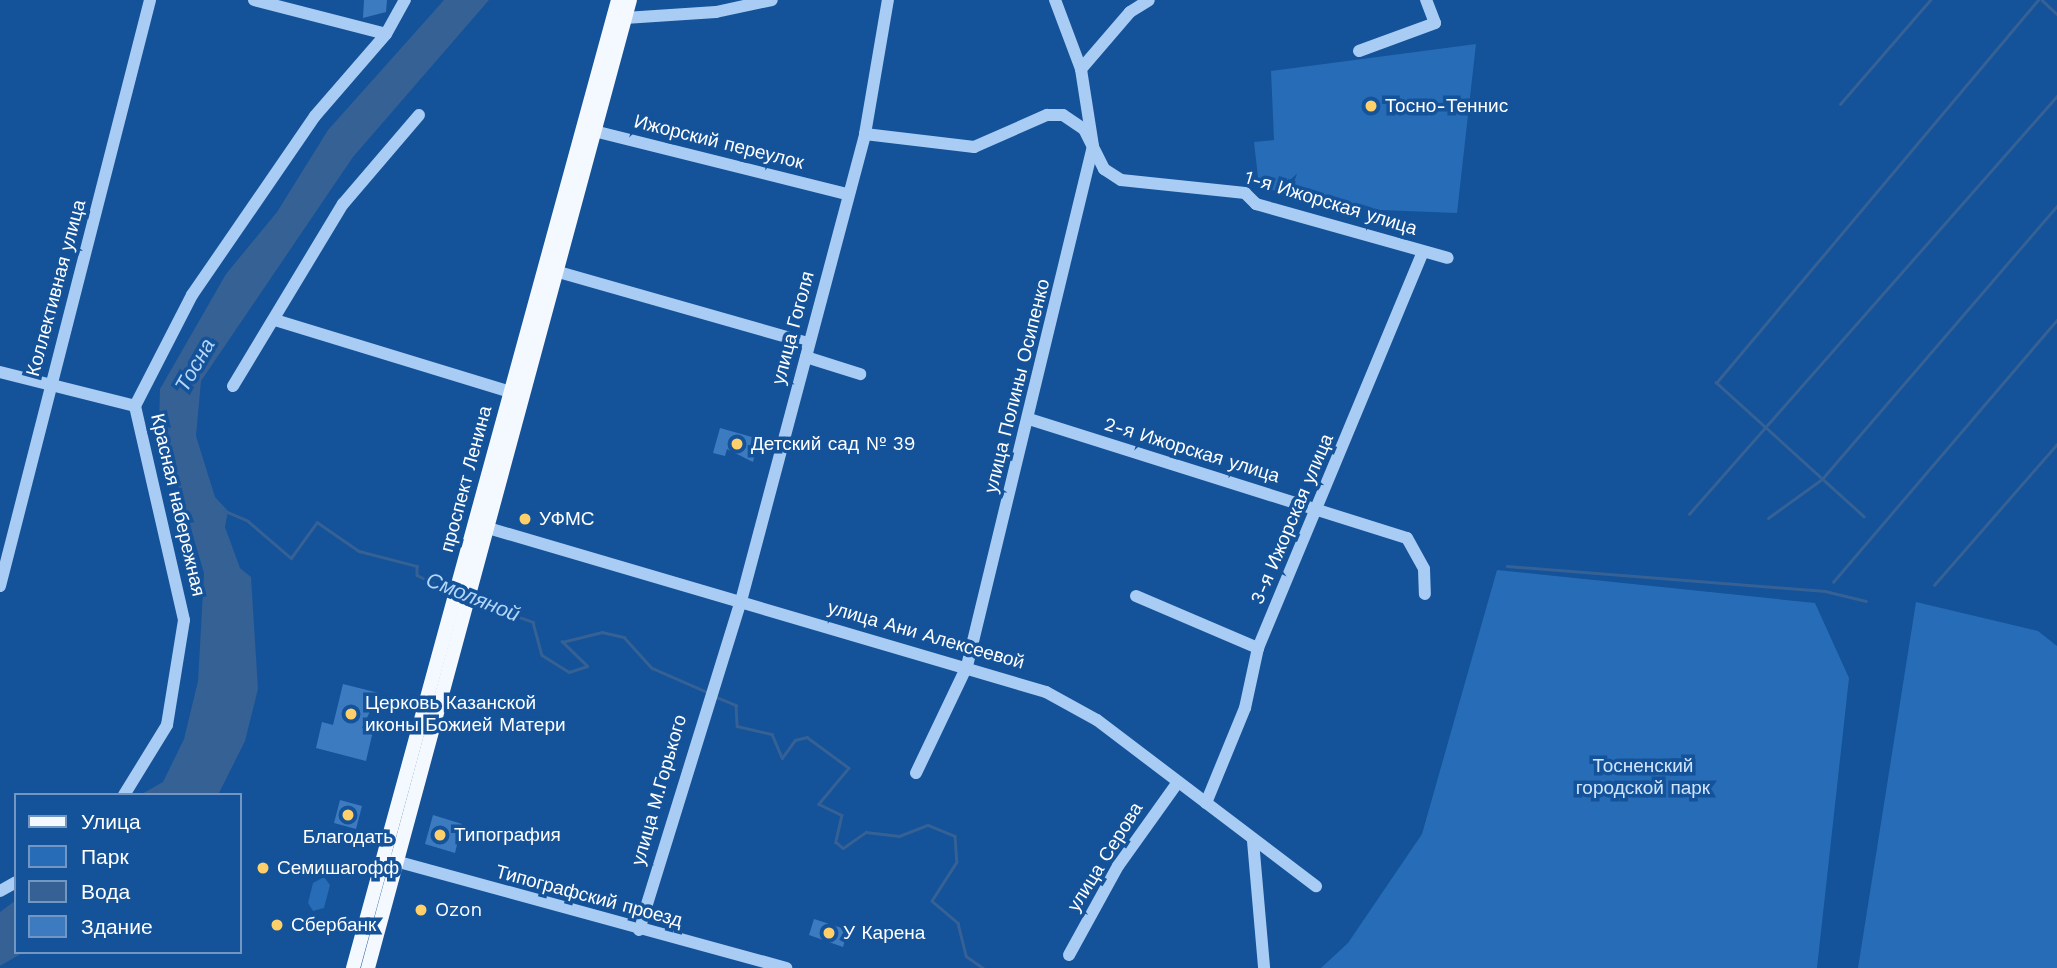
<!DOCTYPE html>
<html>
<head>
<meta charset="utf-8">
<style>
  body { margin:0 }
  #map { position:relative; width:2057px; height:968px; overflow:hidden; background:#145299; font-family:"Work Sans",sans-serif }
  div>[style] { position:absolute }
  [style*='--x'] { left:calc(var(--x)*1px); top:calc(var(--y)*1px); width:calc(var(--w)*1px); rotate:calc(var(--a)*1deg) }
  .green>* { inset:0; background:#276cb7 }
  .water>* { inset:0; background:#356195 }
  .stream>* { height:2.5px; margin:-1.25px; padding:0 1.25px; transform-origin:1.25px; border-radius:1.25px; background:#356195 }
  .building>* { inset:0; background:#3d7bc1 }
  .minor>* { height:12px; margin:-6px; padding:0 6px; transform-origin:6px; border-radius:6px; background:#a8ccf3 }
  .major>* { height:14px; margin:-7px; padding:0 7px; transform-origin:7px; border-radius:7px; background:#f4f8ff }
  .dots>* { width:19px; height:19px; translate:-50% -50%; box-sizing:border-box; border:4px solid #145299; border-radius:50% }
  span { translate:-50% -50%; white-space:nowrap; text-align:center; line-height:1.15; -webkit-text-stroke:7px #145299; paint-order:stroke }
  .poi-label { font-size:19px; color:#fff }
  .left { translate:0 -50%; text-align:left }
  .street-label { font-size:19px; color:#fff }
  .park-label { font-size:19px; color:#d0e5fd }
  .water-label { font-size:21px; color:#b4d6f9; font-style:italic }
  .legend { position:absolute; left:14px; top:793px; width:228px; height:161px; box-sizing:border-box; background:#145299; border:2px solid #7297c2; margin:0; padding:9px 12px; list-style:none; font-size:21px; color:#fff }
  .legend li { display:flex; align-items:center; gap:14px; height:35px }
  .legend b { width:35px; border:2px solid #7297c2 }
</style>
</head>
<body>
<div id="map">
  <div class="green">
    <div style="clip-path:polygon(1476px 44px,1457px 213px,1354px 209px,1259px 187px,1254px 142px,1274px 140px,1271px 71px)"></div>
    <div style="clip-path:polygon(1497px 570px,1815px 603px,1849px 678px,1817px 968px,1321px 968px,1348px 943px,1422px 834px)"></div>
    <div style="clip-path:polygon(1916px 602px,2038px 631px,2057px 646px,2057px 968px,1858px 968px)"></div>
    <div style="clip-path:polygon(324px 877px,330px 885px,324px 908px,313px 911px,308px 903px,313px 883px)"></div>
  </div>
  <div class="water">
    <div style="clip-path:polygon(444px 0,489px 0,353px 157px,201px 381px,196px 436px,215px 497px,228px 511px,225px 527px,240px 568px,251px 577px,258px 689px,245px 741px,218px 795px,140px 795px,163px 782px,184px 739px,198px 681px,204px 573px,159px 421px,160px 389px,226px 274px,277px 212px,328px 130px)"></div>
    <div style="clip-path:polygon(16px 900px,16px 952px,24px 952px,0 966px,0 912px)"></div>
  </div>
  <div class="stream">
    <div style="--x:2042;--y:0;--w:21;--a:43"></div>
    <div style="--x:1840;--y:104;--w:138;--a:-49.1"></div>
    <div style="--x:225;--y:511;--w:25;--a:23"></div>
    <div style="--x:248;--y:521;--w:57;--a:40.7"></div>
    <div style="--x:291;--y:558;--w:44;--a:-54.2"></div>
    <div style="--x:317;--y:522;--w:51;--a:34.6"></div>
    <div style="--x:359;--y:551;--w:60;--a:14.5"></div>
    <div style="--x:417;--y:566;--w:9;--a:90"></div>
    <div style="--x:417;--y:575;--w:39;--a:27"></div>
    <div style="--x:1689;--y:514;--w:557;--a:-48.64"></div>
    <div style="--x:1864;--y:517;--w:200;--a:-137.8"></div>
    <div style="--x:1716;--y:383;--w:500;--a:-49.95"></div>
    <div style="--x:1768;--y:518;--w:67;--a:-35.8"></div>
    <div style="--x:1822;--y:479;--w:360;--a:-49.3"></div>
    <div style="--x:1507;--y:566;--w:319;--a:4.5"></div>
    <div style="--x:1825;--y:591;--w:42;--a:13.7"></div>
    <div style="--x:1833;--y:582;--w:345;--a:-49.5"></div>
    <div style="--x:1934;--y:585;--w:187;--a:-48.9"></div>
    <div style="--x:471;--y:600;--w:66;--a:19.5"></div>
    <div style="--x:533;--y:622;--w:34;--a:75"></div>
    <div style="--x:542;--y:655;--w:32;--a:32"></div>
    <div style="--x:569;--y:672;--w:19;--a:-18"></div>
    <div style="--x:587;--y:666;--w:35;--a:-136"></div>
    <div style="--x:562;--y:642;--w:41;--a:-14"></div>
    <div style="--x:602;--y:632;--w:23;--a:13"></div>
    <div style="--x:624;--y:637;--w:42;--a:47.9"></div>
    <div style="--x:652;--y:668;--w:60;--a:23.6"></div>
    <div style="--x:716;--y:697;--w:22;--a:22"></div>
    <div style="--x:736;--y:705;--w:21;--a:87"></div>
    <div style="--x:737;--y:726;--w:36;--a:13"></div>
    <div style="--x:772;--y:734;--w:26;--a:67"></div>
    <div style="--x:782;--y:758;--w:22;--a:-54"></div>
    <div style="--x:795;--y:740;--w:12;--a:-14"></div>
    <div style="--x:807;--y:737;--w:52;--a:36.4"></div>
    <div style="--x:849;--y:768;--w:47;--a:129.8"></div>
    <div style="--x:819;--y:804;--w:25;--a:26"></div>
    <div style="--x:842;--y:815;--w:28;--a:103"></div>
    <div style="--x:836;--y:842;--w:9;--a:41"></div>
    <div style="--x:843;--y:848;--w:28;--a:-35"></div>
    <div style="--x:866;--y:832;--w:33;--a:7"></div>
    <div style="--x:899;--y:836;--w:31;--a:-21"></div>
    <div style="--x:928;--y:825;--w:29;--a:22"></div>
    <div style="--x:955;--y:836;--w:26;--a:86"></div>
    <div style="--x:957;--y:862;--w:46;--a:122.7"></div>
    <div style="--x:932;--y:901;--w:34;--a:40"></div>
    <div style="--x:958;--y:923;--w:34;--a:76"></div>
    <div style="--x:966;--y:956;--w:21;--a:35"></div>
  </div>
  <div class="building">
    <div style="clip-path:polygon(364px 0,387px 0,386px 12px,363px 18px)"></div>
    <div style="clip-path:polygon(720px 428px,759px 439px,753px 462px,727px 449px,725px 456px,713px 453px)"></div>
    <div style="clip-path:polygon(343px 684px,379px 693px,362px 728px,373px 731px,366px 761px,316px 748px,322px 722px,333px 725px)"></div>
    <div style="clip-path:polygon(340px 800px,362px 806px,356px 829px,334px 823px)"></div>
    <div style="clip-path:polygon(433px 815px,462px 824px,455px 853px,425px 844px)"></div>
    <div style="clip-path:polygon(814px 919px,848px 930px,843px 947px,809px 935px)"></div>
  </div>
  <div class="minor">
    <div style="--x:254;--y:0;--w:136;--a:14.4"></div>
    <div style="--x:625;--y:18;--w:91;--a:-3.8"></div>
    <div style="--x:716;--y:12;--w:57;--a:-12.1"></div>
    <div style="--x:1359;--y:51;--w:81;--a:-20.2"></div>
    <div style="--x:1435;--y:23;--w:25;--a:-111"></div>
    <div style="--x:1081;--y:69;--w:75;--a:-49.3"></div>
    <div style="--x:1130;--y:12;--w:22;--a:-32"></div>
    <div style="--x:586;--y:129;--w:268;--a:14"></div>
    <div style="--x:865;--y:134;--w:110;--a:6.8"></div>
    <div style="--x:974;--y:147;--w:80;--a:-23.7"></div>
    <div style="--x:1047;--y:115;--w:16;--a:0"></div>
    <div style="--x:1063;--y:115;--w:25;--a:34"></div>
    <div style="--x:1084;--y:129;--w:45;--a:63.4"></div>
    <div style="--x:1104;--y:169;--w:20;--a:33"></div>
    <div style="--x:1121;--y:180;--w:125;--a:6"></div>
    <div style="--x:1245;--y:193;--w:16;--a:45"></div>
    <div style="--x:1256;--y:204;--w:199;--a:15.7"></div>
    <div style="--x:548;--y:269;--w:270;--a:15.9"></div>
    <div style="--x:275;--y:320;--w:246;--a:17"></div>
    <div style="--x:806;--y:357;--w:57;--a:17.5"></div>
    <div style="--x:0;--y:372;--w:139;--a:14.1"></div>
    <div style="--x:233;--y:386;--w:213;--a:-58.9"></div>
    <div style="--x:343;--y:204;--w:117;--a:-49.5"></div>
    <div style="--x:1029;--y:419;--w:396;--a:17.5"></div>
    <div style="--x:1407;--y:538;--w:35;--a:61"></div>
    <div style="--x:1424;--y:569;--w:25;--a:88"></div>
    <div style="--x:478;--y:525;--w:592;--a:16.38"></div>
    <div style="--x:1046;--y:692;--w:58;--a:28.8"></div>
    <div style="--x:1097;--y:720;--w:275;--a:37.2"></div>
    <div style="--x:0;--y:586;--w:605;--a:-75.64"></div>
    <div style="--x:1136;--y:596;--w:133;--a:23.1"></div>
    <div style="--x:916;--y:773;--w:119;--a:-64.5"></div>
    <div style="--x:967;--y:666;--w:535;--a:-76.38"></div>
    <div style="--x:1093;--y:146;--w:78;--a:-98.9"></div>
    <div style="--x:1081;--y:69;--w:74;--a:-110.6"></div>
    <div style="--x:124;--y:795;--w:82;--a:-58.4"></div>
    <div style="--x:167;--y:725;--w:106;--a:-80.8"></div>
    <div style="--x:184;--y:620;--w:220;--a:-102.9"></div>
    <div style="--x:135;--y:406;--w:125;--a:-62.8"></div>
    <div style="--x:192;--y:295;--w:217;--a:-55.5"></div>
    <div style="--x:315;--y:116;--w:108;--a:-49.1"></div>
    <div style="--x:386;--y:34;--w:39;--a:-61"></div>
    <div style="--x:1206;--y:803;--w:103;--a:-67.7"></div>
    <div style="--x:1245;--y:708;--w:61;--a:-77.8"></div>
    <div style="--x:1258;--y:648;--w:429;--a:-67.4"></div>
    <div style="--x:1253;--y:841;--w:127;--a:85"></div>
    <div style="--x:388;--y:859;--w:413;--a:15.3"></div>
    <div style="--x:0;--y:891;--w:18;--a:-29"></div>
    <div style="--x:639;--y:930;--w:344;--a:-72.8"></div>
    <div style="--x:741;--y:601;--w:483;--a:-75.1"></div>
    <div style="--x:865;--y:134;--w:136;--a:-80.3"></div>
    <div style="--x:1069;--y:955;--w:102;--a:-61.2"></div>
    <div style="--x:1118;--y:866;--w:103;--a:-54.5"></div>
  </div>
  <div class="major">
    <div style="--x:353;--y:968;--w:1004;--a:-74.69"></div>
    <div style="--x:368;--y:968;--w:1003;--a:-74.86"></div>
  </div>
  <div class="dots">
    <div style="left:1371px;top:106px;background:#ffd06a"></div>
    <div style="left:737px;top:444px;background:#ffd06a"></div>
    <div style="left:525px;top:519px;background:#ffd06a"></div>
    <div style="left:351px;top:714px;background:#ffd06a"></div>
    <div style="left:348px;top:815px;background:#ffd06a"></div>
    <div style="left:440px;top:835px;background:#ffd06a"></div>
    <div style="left:263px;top:868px;background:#ffd06a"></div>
    <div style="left:421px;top:910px;background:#ffd06a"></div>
    <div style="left:277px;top:925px;background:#ffd06a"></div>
    <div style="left:829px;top:933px;background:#ffd06a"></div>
  </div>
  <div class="poi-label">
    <span class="left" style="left:1385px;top:106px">Тосно-Теннис</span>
    <span class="left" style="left:751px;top:444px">Детский сад № 39</span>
    <span class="left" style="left:539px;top:519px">УФМС</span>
    <span class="left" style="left:365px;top:714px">Церковь Казанской<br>иконы Божией Матери</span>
    <span class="left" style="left:454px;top:835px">Типография</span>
    <span style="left:348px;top:837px">Благодать</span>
    <span class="left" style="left:277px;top:868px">Семишагофф</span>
    <span class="left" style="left:435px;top:910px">Ozon</span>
    <span class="left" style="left:291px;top:925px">Сбербанк</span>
    <span class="left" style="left:843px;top:933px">У Карена</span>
  </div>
  <div class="street-label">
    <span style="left:719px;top:142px;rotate:14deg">Ижорский переулок</span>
    <span style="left:1331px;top:203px;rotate:17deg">1-я Ижорская улица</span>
    <span style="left:56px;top:288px;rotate:-75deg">Коллективная улица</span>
    <span style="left:793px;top:328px;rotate:-75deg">улица Гоголя</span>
    <span style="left:1017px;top:386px;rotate:-76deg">улица Полины Осипенко</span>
    <span style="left:1192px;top:450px;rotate:17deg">2-я Ижорская улица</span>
    <span style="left:466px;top:479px;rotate:-75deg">проспект Ленина</span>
    <span style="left:178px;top:505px;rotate:77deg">Красная набережная</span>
    <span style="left:1292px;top:519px;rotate:-67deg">3-я Ижорская улица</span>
    <span style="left:926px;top:635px;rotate:16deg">улица Ани Алексеевой</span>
    <span style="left:659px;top:790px;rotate:-74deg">улица М.Горького</span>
    <span style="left:1105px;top:857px;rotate:-58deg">улица Серова</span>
    <span style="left:589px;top:896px;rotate:15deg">Типографский проезд</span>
  </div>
  <div class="park-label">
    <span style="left:1643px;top:777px">Тосненский<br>городской парк</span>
  </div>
  <div class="water-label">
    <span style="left:195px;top:365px;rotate:-60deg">Тосна</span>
    <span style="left:473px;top:597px;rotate:22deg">Смоляной</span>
  </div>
  <ul class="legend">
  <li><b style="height:9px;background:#f4f8ff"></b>Улица</li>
  <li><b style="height:19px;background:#276cb7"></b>Парк</li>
  <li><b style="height:19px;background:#356195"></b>Вода</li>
  <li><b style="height:19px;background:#3d7bc1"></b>Здание</li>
  </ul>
</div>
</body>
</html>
